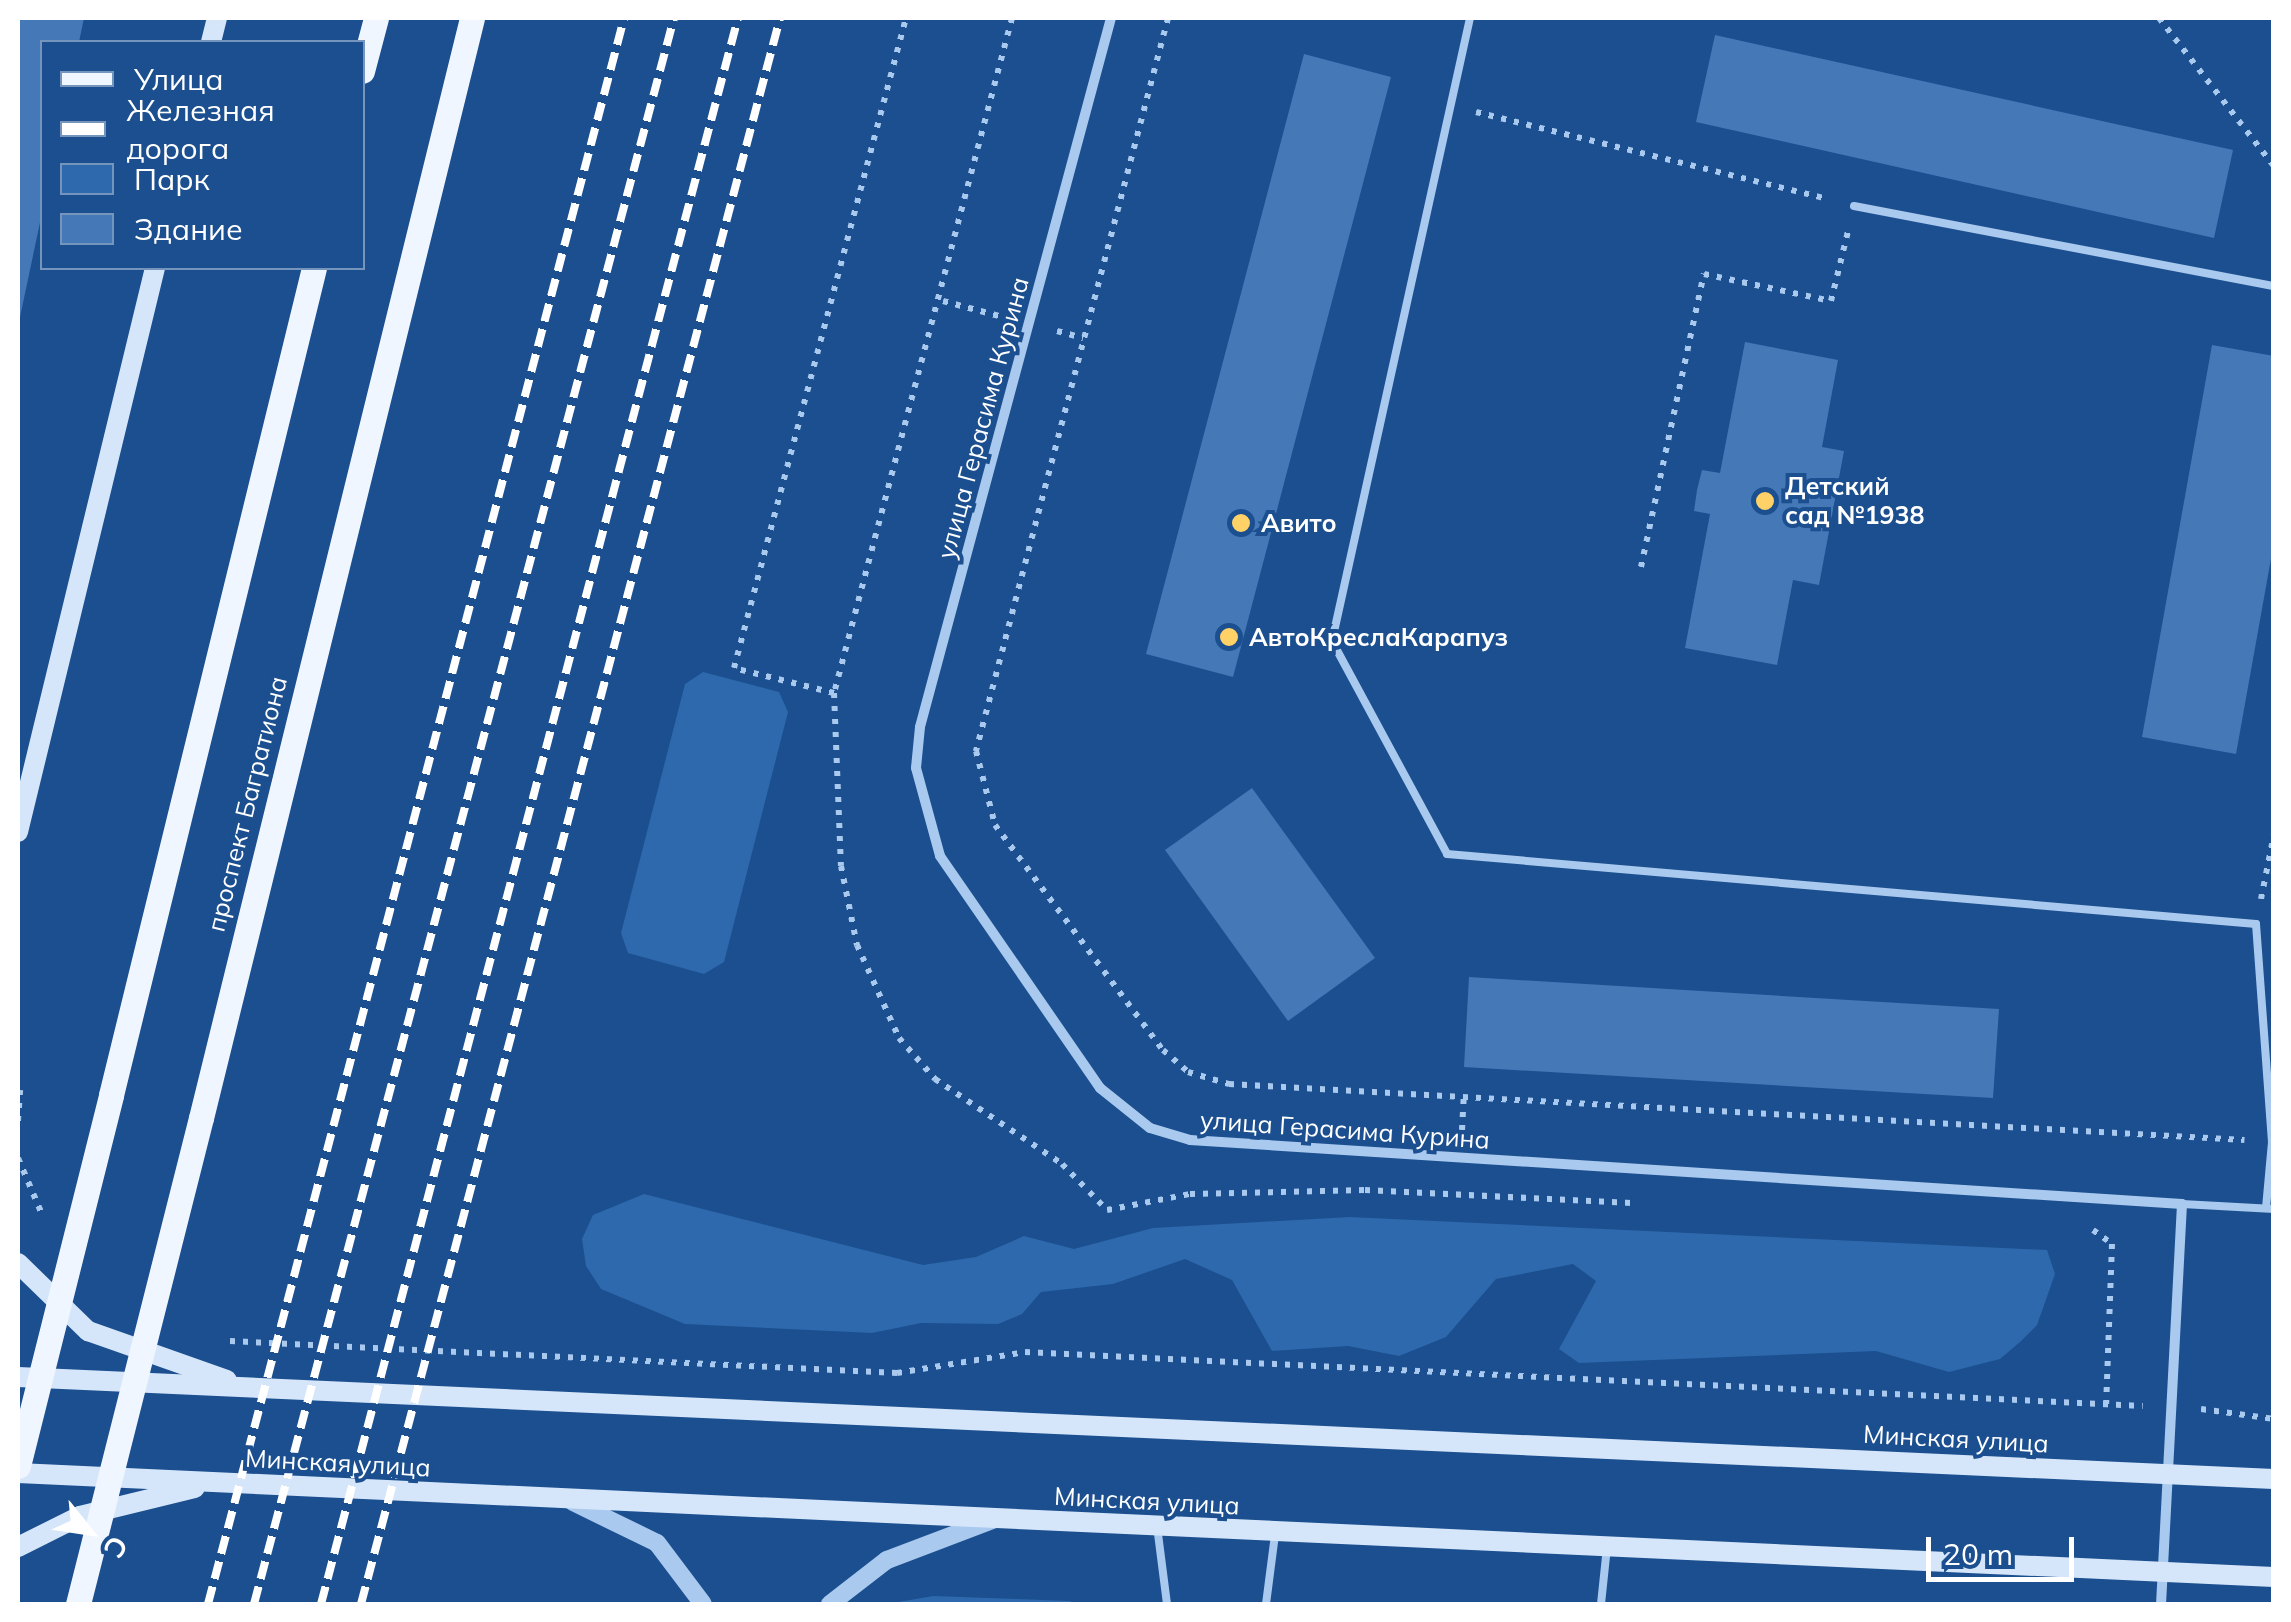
<!DOCTYPE html>
<html>
<head>
<meta charset="utf-8">
<style>
  body { margin:0 }
  #map { position:relative; width:2291px; height:1622px; overflow:hidden; background:#1b4f8f; font-family:Mulish,sans-serif }
  div>[style] { position:absolute }
  [style*='--x'] { left:calc(var(--x)*1px); top:calc(var(--y)*1px); width:calc(var(--w)*1px); rotate:calc(var(--a)*1deg) }
  .green>* { inset:0; background:#2e69ad }
  .building>* { inset:0; background:#4478b7 }
  .path>* { height:6px; margin-top:-3px; transform-origin:0; background:repeating-linear-gradient(90deg,#a9c9ee 0 5px,transparent 0 13px) }
  .service>* { height:8px; margin:-4px; padding:0 4px; transform-origin:4px; border-radius:4px; background:#a9c9ee }
  .minor>* { height:10px; margin:-5px; padding:0 5px; transform-origin:5px; border-radius:5px; background:#a9c9ee }
  .tertiary>* { height:18px; margin:-9px; padding:0 9px; transform-origin:9px; border-radius:9px; background:#a9c9ee }
  .secondary>* { height:20px; margin:-10px; padding:0 10px; transform-origin:10px; border-radius:10px; background:#d6e6fa }
  .primary>* { height:25px; margin:-12.5px; padding:0 12.5px; transform-origin:12.5px; border-radius:12.5px; background:#f0f6ff }
  .rail>* { height:8px; margin-top:-4px; transform-origin:0; background:repeating-linear-gradient(90deg,#fff 0 18px,transparent 0 26px) }
  .primary-bridge>* { height:25px; margin:-12.5px; padding:0 12.5px; transform-origin:12.5px; border-radius:12.5px; background:#f0f6ff }
  .dots>* { width:28px; height:28px; translate:-50% -50%; box-sizing:border-box; border:5px solid #1b4f8f; border-radius:50% }
  span { translate:-50% -50%; white-space:nowrap; text-align:center; line-height:1.15; -webkit-text-stroke:8px #1b4f8f; paint-order:stroke }
  .street-label { font-size:25px; color:#fff }
  .poi-label { font-size:25px; color:#fff; font-weight:700 }
  .left { translate:0 -50%; text-align:left }
  .frame { position:absolute; inset:0; border:20px solid #fff; pointer-events:none }
  .legend { position:absolute; left:40px; top:40px; width:325px; height:230px; box-sizing:border-box; background:#1b4f8f; border:2px solid #7695bc; margin:0; padding:12px 18px; list-style:none; font-size:30px; color:#fff }
  .legend li { display:flex; align-items:center; gap:20px; height:50px }
  .legend b { width:50px; border:2px solid #7695bc }
  .north { position:absolute; left:40px; top:1482px; width:100px; height:100px; -webkit-text-stroke:8px #1b4f8f; paint-order:stroke; rotate:120deg; font-size:28px; font-weight:700; line-height:40px; text-align:center; color:#fff }
  .north::after { content:''; display:block; margin:auto; width:35px; height:45px; background:#fff; clip-path:polygon(50% 0,100% 100%,50% 72%,0 100%) }
  .scale { position:absolute; left:1926px; top:1537px; width:148px; height:45px; box-sizing:border-box; border:5px solid #fff; border-top:0; padding-left:12px; font-size:30px; line-height:35px; white-space:nowrap; color:#fff; -webkit-text-stroke:8px #1b4f8f; paint-order:stroke }
</style>
</head>
<body>
<div id="map">
  <div class="green">
    <div style="clip-path:polygon(703px 672px,779px 692px,788px 712px,724px 962px,704px 974px,628px 953px,621px 933px,685px 684px)"></div>
    <div style="clip-path:polygon(644px 1194px,923px 1265px,976px 1257px,1024px 1236px,1074px 1249px,1153px 1228px,1350px 1217px,2047px 1250px,2055px 1274px,2037px 1325px,2020px 1342px,2000px 1359px,1949px 1372px,1876px 1351px,1579px 1363px,1559px 1349px,1596px 1281px,1573px 1264px,1496px 1279px,1446px 1337px,1399px 1356px,1348px 1346px,1272px 1351px,1232px 1280px,1185px 1259px,1113px 1284px,1041px 1292px,1022px 1314px,998px 1324px,921px 1323px,872px 1333px,685px 1324px,601px 1289px,586px 1266px,582px 1239px,593px 1215px)"></div>
    <div style="clip-path:polygon(933px 1596px,1070px 1601px,1075px 1604px,887px 1604px)"></div>
  </div>
  <div class="building">
    <div style="clip-path:polygon(18px 18px,84px 18px,79px 42px,42px 42px,42px 213px,19px 322px)"></div>
    <div style="clip-path:polygon(1715px 35px,2233px 150px,2214px 238px,1696px 122px)"></div>
    <div style="clip-path:polygon(1304px 54px,1391px 77px,1233px 677px,1146px 654px)"></div>
    <div style="clip-path:polygon(1745px 342px,1838px 360px,1822px 447px,1844px 451px,1819px 585px,1793px 580px,1777px 665px,1685px 648px,1710px 514px,1694px 511px,1697px 490px,1702px 470px,1720px 473px)"></div>
    <div style="clip-path:polygon(2212px 345px,2274px 356px,2274px 542px,2236px 754px,2142px 737px)"></div>
    <div style="clip-path:polygon(1252px 788px,1375px 958px,1288px 1021px,1165px 850px)"></div>
    <div style="clip-path:polygon(1469px 977px,1999px 1009px,1993px 1098px,1464px 1067px)"></div>
  </div>
  <div class="path">
    <div style="--x:1012;--y:18;--w:698;--a:104.77"></div>
    <div style="--x:834;--y:693;--w:173;--a:87.7"></div>
    <div style="--x:841;--y:866;--w:81;--a:78.6"></div>
    <div style="--x:857;--y:945;--w:102;--a:65.7"></div>
    <div style="--x:899;--y:1038;--w:55;--a:48.7"></div>
    <div style="--x:935;--y:1079;--w:153;--a:33.8"></div>
    <div style="--x:1062;--y:1164;--w:64;--a:45.6"></div>
    <div style="--x:1107;--y:1210;--w:85;--a:-10.9"></div>
    <div style="--x:1190;--y:1194;--w:175;--a:-1.3"></div>
    <div style="--x:1365;--y:1190;--w:267;--a:2.8"></div>
    <div style="--x:1168;--y:18;--w:758;--a:104.68"></div>
    <div style="--x:976;--y:751;--w:76;--a:75.6"></div>
    <div style="--x:995;--y:825;--w:281;--a:53.3"></div>
    <div style="--x:1163;--y:1050;--w:33;--a:41"></div>
    <div style="--x:1188;--y:1072;--w:43;--a:16.3"></div>
    <div style="--x:1229;--y:1084;--w:1017;--a:3.16"></div>
    <div style="--x:2159;--y:18;--w:187;--a:52.2"></div>
    <div style="--x:1476;--y:112;--w:363;--a:13.9"></div>
    <div style="--x:943;--y:301;--w:58;--a:15"></div>
    <div style="--x:1057;--y:331;--w:27;--a:15"></div>
    <div style="--x:1641;--y:567;--w:300;--a:-77.9"></div>
    <div style="--x:1704;--y:274;--w:130;--a:12"></div>
    <div style="--x:1831;--y:301;--w:72;--a:-76.3"></div>
    <div style="--x:834;--y:693;--w:103;--a:-166"></div>
    <div style="--x:734;--y:668;--w:672;--a:-75.18"></div>
    <div style="--x:2261;--y:899;--w:66;--a:-78.7"></div>
    <div style="--x:18;--y:1121;--w:31;--a:-86"></div>
    <div style="--x:1462;--y:1130;--w:33;--a:-87"></div>
    <div style="--x:18;--y:1158;--w:59;--a:66.9"></div>
    <div style="--x:2093;--y:1230;--w:24;--a:36"></div>
    <div style="--x:2112;--y:1244;--w:160;--a:92.1"></div>
    <div style="--x:230;--y:1341;--w:668;--a:2.75"></div>
    <div style="--x:897;--y:1373;--w:130;--a:-9.3"></div>
    <div style="--x:1025;--y:1352;--w:1119;--a:2.77"></div>
    <div style="--x:2201;--y:1409;--w:74;--a:7.8"></div>
  </div>
  <div class="service">
    <div style="--x:1470;--y:18;--w:638;--a:102.49"></div>
    <div style="--x:1332;--y:641;--w:242;--a:61.6"></div>
    <div style="--x:1447;--y:854;--w:812;--a:4.95"></div>
    <div style="--x:2256;--y:924;--w:219;--a:85.8"></div>
    <div style="--x:2272;--y:1142;--w:66;--a:95.2"></div>
    <div style="--x:1854;--y:206;--w:428;--a:10.8"></div>
    <div style="--x:2182;--y:1204;--w:92;--a:3.1"></div>
    <div style="--x:1157;--y:1526;--w:79;--a:82.7"></div>
    <div style="--x:1266;--y:1604;--w:70;--a:-82.6"></div>
    <div style="--x:1601;--y:1604;--w:57;--a:-84"></div>
  </div>
  <div class="minor">
    <div style="--x:1111;--y:18;--w:734;--a:105.08"></div>
    <div style="--x:920;--y:727;--w:41;--a:95.6"></div>
    <div style="--x:916;--y:768;--w:91;--a:74.7"></div>
    <div style="--x:940;--y:856;--w:282;--a:55.4"></div>
    <div style="--x:1100;--y:1088;--w:64;--a:38.7"></div>
    <div style="--x:1150;--y:1128;--w:42;--a:16.7"></div>
    <div style="--x:1190;--y:1140;--w:994;--a:3.69"></div>
    <div style="--x:2182;--y:1204;--w:401;--a:93"></div>
  </div>
  <div class="tertiary">
    <div style="--x:573;--y:1502;--w:93;--a:26"></div>
    <div style="--x:657;--y:1543;--w:76;--a:53"></div>
    <div style="--x:830;--y:1604;--w:72;--a:-37.7"></div>
    <div style="--x:887;--y:1560;--w:116;--a:-20.8"></div>
  </div>
  <div class="secondary">
    <div style="--x:211;--y:42;--w:25;--a:-76"></div>
    <div style="--x:18;--y:832;--w:580;--a:-76.35"></div>
    <div style="--x:18;--y:1263;--w:98;--a:44.2"></div>
    <div style="--x:88;--y:1331;--w:147;--a:19.4"></div>
    <div style="--x:18;--y:1377;--w:2258;--a:2.59"></div>
    <div style="--x:18;--y:1473;--w:2258;--a:2.64"></div>
    <div style="--x:18;--y:1547;--w:69;--a:-26.6"></div>
    <div style="--x:80;--y:1516;--w:118;--a:-13.7"></div>
  </div>
  <div class="primary">
    <div style="--x:362;--y:71;--w:55;--a:-75.2"></div>
    <div style="--x:111;--y:1095;--w:852;--a:-76.21"></div>
    <div style="--x:201;--y:1118;--w:1133;--a:-76.16"></div>
  </div>
  <div class="rail">
    <div style="--x:208;--y:1604;--w:1640;--a:-75.3"></div>
    <div style="--x:254;--y:1604;--w:1641;--a:-75.17"></div>
    <div style="--x:321;--y:1604;--w:1640;--a:-75.27"></div>
    <div style="--x:361;--y:1604;--w:1640;--a:-75.2"></div>
  </div>
  <div class="primary-bridge">
    <div style="--x:18;--y:1466;--w:382;--a:-75.9"></div>
    <div style="--x:78;--y:1604;--w:501;--a:-75.8"></div>
  </div>
  <div class="dots">
    <div style="left:1765px;top:501px;background:#ffd166"></div>
    <div style="left:1241px;top:523px;background:#ffd166"></div>
    <div style="left:1229px;top:637px;background:#ffd166"></div>
  </div>
  <div class="street-label">
    <span style="left:983px;top:418px;rotate:-75deg">улица Герасима Курина</span>
    <span style="left:247px;top:804px;rotate:-76deg">проспект Багратиона</span>
    <span style="left:1345px;top:1130px;rotate:4deg">улица Герасима Курина</span>
    <span style="left:1956px;top:1439px;rotate:3deg">Минская улица</span>
    <span style="left:338px;top:1463px;rotate:3deg">Минская улица</span>
    <span style="left:1147px;top:1501px;rotate:3deg">Минская улица</span>
  </div>
  <div class="poi-label">
    <span class="left" style="left:1785px;top:501px">Детский<br>сад №1938</span>
    <span class="left" style="left:1261px;top:523px">Авито</span>
    <span class="left" style="left:1249px;top:637px">АвтоКреслаКарапуз</span>
  </div>
  <div class="frame"></div>
  <ul class="legend">
  <li><b style="height:12px;background:#f0f6ff"></b>Улица</li>
  <li><b style="height:12px;background:#fff"></b>Железная дорога</li>
  <li><b style="height:28px;background:#2e69ad"></b>Парк</li>
  <li><b style="height:28px;background:#4478b7"></b>Здание</li>
  </ul>
  <div class="north">С</div>
  <div class="scale">20 m</div>
</div>
</body>
</html>
